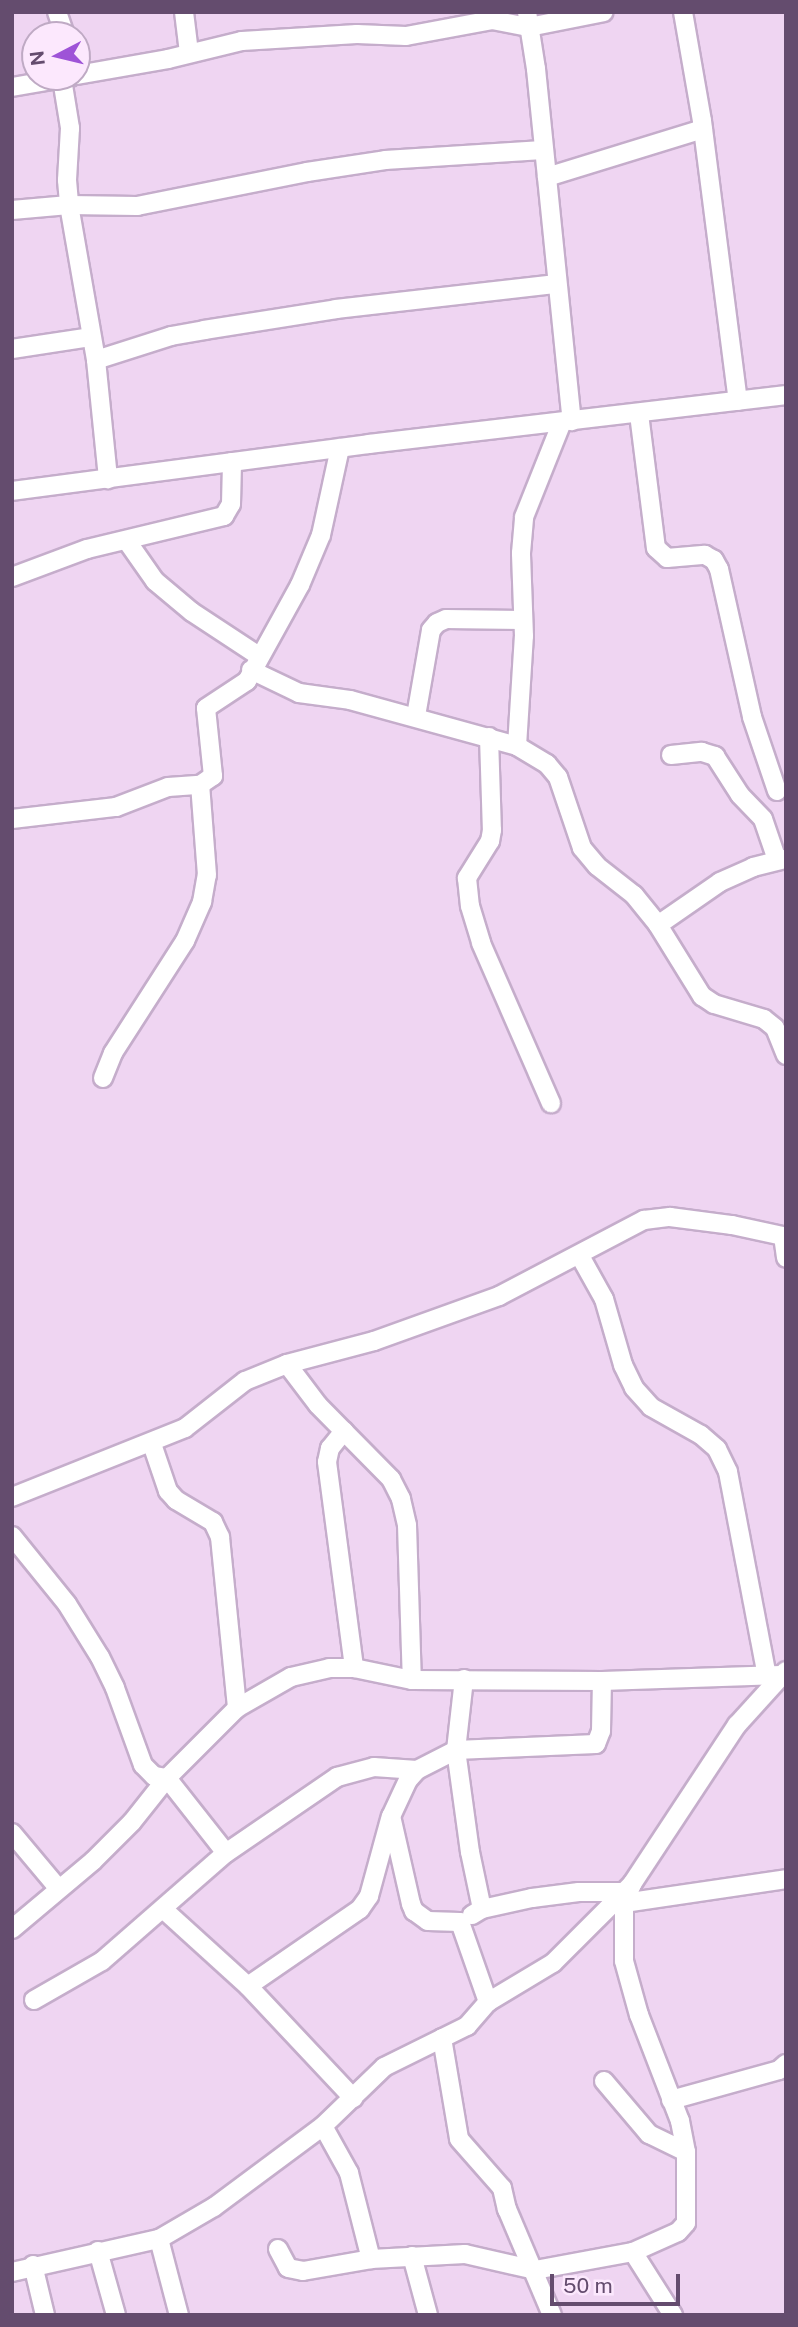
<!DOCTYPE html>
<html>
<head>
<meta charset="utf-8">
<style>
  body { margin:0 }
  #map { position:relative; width:798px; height:2327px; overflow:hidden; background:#f8e2f9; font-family:"Public Sans",sans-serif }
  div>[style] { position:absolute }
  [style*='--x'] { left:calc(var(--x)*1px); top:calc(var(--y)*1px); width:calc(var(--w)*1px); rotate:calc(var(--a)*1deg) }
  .residential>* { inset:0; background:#efd5f2 }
  .roads { filter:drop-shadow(2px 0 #c5adcb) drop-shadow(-2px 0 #c5adcb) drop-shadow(0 2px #c5adcb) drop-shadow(0 -2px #c5adcb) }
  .minor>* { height:18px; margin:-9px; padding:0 9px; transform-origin:9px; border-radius:9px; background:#fff }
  span { translate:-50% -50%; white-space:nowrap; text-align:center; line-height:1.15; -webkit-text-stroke:5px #fce8fd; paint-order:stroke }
  .frame { position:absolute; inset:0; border:14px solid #644c6e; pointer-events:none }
  .north { position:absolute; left:21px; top:21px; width:70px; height:70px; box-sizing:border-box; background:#fce8fd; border:2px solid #bfaac4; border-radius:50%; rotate:263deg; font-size:19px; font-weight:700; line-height:28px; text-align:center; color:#644c6e }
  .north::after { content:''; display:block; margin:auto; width:24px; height:32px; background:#9e53d7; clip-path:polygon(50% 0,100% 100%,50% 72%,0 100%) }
  .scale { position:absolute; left:550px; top:2274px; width:130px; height:32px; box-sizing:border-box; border:4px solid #644c6e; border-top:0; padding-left:9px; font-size:21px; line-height:24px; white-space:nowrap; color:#644c6e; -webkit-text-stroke:5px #fce8fd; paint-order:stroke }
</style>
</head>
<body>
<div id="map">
  <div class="residential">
    <div style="clip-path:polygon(evenodd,12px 12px,786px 12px,786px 2315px,12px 2315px,12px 12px,35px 35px,77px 35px,77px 77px,35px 77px,35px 35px)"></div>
  </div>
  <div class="roads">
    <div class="minor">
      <div style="--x:57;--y:12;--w:24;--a:71"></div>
      <div style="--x:184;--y:12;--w:41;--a:83"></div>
      <div style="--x:527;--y:12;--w:58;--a:81"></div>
      <div style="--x:536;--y:69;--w:354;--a:84.2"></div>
      <div style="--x:683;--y:12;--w:111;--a:80.1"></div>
      <div style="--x:702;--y:121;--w:282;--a:82.7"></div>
      <div style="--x:77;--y:75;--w:92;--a:-10"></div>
      <div style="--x:168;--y:59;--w:76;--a:-13.7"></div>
      <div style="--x:242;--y:41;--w:115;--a:-3.5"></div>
      <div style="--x:357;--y:34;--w:49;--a:2.3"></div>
      <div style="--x:406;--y:36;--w:87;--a:-10.5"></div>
      <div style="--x:492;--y:20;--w:38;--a:11"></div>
      <div style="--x:529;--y:27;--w:76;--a:-11.3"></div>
      <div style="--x:62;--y:79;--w:50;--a:80.7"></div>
      <div style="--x:70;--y:128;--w:52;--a:93.3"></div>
      <div style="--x:67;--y:180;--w:25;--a:85"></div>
      <div style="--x:69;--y:205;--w:157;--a:80.1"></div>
      <div style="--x:96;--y:360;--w:120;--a:84.2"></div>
      <div style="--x:12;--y:87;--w:59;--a:-9.8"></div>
      <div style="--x:547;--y:177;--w:163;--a:-17.1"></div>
      <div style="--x:12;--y:210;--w:57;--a:-5"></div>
      <div style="--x:69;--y:205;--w:68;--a:0.8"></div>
      <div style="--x:137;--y:206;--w:173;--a:-11.3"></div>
      <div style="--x:307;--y:172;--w:79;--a:-8.7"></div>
      <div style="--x:385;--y:160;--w:158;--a:-3.6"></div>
      <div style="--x:12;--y:349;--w:79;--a:-8.7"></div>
      <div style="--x:96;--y:360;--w:79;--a:-17.7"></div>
      <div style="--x:171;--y:336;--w:34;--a:-10"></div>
      <div style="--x:204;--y:330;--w:134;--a:-9"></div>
      <div style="--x:336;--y:309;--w:222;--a:-6.5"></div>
      <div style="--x:639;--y:414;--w:135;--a:82.8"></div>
      <div style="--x:656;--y:548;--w:15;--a:42"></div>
      <div style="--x:667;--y:558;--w:38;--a:-5"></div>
      <div style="--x:705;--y:555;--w:10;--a:29"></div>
      <div style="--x:714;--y:560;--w:10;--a:61"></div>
      <div style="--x:719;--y:569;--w:152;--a:77.4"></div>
      <div style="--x:752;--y:717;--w:78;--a:71.3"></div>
      <div style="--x:12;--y:491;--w:360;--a:-7.5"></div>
      <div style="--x:369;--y:444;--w:420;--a:-6.7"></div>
      <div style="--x:127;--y:541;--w:49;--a:55"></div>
      <div style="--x:155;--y:581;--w:48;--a:40"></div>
      <div style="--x:192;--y:612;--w:80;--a:33.3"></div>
      <div style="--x:12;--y:577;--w:80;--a:-20.5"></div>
      <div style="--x:87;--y:549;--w:141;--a:-13.5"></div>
      <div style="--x:224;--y:516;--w:14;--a:-60"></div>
      <div style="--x:231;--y:504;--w:42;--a:-88.6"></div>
      <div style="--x:251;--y:670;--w:53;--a:25.6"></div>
      <div style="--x:299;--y:693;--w:51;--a:7.8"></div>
      <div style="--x:350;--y:700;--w:173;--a:15.4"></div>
      <div style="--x:517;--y:746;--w:35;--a:31"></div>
      <div style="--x:547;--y:764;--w:17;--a:50"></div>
      <div style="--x:558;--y:777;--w:75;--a:71.3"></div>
      <div style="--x:582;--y:848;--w:23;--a:50"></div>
      <div style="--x:597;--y:866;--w:47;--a:38.1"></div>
      <div style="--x:634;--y:895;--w:38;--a:51"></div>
      <div style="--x:658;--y:925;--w:84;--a:58.2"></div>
      <div style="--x:702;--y:996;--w:14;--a:34"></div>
      <div style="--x:714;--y:1004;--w:52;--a:16.7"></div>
      <div style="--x:764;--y:1019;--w:14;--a:39"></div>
      <div style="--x:775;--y:1028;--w:29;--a:68"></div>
      <div style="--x:416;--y:716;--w:87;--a:-80.1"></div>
      <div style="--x:431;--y:630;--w:9;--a:-49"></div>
      <div style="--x:437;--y:623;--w:10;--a:-24"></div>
      <div style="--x:446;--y:619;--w:76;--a:0.8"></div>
      <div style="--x:489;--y:737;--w:93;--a:88.2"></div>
      <div style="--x:492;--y:830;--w:11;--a:100"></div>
      <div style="--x:490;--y:841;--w:44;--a:121.9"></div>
      <div style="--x:467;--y:878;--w:28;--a:84"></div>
      <div style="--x:470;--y:906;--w:39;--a:73"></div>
      <div style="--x:481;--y:943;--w:175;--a:66.4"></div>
      <div style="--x:517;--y:746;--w:110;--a:-86.4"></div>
      <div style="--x:524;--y:636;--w:83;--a:-92.1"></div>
      <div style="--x:521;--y:553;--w:36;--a:-85"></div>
      <div style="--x:524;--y:517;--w:102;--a:-68.2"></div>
      <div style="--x:671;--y:755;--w:31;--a:-6"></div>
      <div style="--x:702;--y:752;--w:14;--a:17"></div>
      <div style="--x:715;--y:756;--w:46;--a:57.3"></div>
      <div style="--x:740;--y:795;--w:33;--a:46"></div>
      <div style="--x:763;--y:819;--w:43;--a:71.1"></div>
      <div style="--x:12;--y:819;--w:105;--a:-6.6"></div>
      <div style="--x:116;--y:807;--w:56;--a:-21"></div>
      <div style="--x:168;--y:787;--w:32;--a:-4"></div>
      <div style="--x:658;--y:925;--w:75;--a:-34.7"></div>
      <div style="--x:720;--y:882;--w:36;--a:-24"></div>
      <div style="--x:753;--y:867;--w:34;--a:-14"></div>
      <div style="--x:103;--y:1078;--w:27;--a:-68"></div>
      <div style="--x:113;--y:1053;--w:133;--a:-57.3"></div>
      <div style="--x:185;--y:941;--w:43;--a:-66.4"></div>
      <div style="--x:202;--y:902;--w:27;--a:-80"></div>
      <div style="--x:207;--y:875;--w:90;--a:-94.4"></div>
      <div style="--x:200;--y:785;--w:16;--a:-35"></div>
      <div style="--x:213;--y:776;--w:68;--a:-95.9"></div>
      <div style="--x:206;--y:708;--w:49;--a:-33.4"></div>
      <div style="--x:247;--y:681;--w:110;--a:-61.1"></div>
      <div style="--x:300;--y:585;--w:54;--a:-67.2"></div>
      <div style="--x:321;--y:535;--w:89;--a:-77.7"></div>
      <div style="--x:580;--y:1256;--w:49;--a:60.8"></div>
      <div style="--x:604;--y:1299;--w:69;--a:73.9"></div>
      <div style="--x:623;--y:1365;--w:25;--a:64"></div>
      <div style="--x:634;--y:1388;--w:25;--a:48"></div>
      <div style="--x:651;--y:1407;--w:57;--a:29.2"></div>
      <div style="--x:701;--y:1435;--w:21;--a:41"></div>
      <div style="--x:717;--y:1449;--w:25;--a:64"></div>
      <div style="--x:728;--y:1472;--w:208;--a:79.2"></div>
      <div style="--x:287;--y:1364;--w:51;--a:52.9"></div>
      <div style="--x:318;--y:1405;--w:104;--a:45.4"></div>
      <div style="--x:391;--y:1479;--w:22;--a:63"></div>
      <div style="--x:401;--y:1499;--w:27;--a:77"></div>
      <div style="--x:407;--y:1525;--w:155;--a:88.2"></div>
      <div style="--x:344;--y:1431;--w:22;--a:129"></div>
      <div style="--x:330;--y:1448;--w:14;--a:102"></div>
      <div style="--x:327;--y:1462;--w:208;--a:82.5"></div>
      <div style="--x:152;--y:1444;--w:50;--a:71.2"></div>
      <div style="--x:168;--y:1491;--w:12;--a:48"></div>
      <div style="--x:176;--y:1500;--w:43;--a:30.7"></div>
      <div style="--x:213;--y:1522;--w:17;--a:65"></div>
      <div style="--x:220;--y:1537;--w:172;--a:84.3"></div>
      <div style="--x:12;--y:1497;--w:186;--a:-21.7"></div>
      <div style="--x:185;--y:1428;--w:76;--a:-38.1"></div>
      <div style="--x:245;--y:1381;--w:45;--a:-22"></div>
      <div style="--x:287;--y:1364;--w:90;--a:-14.8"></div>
      <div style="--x:374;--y:1341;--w:133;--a:-19.8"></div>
      <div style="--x:499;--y:1296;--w:164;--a:-27.7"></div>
      <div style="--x:644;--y:1220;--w:26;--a:-7"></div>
      <div style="--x:670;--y:1217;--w:63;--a:7.4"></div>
      <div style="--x:732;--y:1225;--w:52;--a:12.2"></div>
      <div style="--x:783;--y:1236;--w:22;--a:82"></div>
      <div style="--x:12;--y:1536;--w:87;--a:51"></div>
      <div style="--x:67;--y:1604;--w:62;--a:58.1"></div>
      <div style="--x:100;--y:1657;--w:34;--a:64"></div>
      <div style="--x:115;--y:1688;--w:82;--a:70"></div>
      <div style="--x:143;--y:1765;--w:16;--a:45"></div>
      <div style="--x:154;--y:1776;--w:13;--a:9"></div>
      <div style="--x:167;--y:1778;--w:95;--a:51.8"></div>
      <div style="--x:226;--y:1853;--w:135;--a:-34.4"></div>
      <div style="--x:337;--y:1777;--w:38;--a:-15"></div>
      <div style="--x:374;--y:1767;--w:43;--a:4"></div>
      <div style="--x:417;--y:1770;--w:13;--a:132"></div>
      <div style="--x:408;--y:1780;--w:40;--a:115"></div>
      <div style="--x:391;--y:1816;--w:90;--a:77.2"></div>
      <div style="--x:411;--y:1904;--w:8;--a:67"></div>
      <div style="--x:414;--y:1911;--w:17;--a:36"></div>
      <div style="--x:428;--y:1921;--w:32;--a:2"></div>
      <div style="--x:460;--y:1922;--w:85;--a:70.7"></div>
      <div style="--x:464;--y:1679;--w:71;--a:96.4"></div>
      <div style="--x:456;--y:1750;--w:140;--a:-2.5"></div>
      <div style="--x:596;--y:1744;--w:14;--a:-69"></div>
      <div style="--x:601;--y:1731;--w:50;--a:-88.9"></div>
      <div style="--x:417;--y:1770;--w:44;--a:-27.1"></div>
      <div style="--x:456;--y:1750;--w:103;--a:82.2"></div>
      <div style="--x:470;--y:1852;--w:58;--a:78.1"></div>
      <div style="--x:12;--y:1833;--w:73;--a:50"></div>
      <div style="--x:624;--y:1903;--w:164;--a:-8.4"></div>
      <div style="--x:163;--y:1909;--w:115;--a:42.2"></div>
      <div style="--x:248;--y:1986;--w:154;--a:46.8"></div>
      <div style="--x:472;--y:1915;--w:12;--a:-31"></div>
      <div style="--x:482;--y:1909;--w:51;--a:-12.4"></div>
      <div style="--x:532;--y:1898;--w:47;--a:-7.3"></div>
      <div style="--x:579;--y:1892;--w:42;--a:0"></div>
      <div style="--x:12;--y:1929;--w:106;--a:-40"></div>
      <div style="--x:93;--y:1861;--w:55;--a:-45"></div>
      <div style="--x:132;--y:1822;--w:56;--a:-51.5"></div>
      <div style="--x:167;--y:1778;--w:99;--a:-45"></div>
      <div style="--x:237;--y:1708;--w:62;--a:-29.9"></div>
      <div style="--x:291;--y:1677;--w:39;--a:-13"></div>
      <div style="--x:329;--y:1668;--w:25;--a:0"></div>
      <div style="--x:354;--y:1668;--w:59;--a:11.7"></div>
      <div style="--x:412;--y:1680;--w:190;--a:0.3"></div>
      <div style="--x:602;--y:1681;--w:179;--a:-1.9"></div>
      <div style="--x:248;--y:1986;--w:136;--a:-34.5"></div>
      <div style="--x:360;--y:1909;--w:16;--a:-55"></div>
      <div style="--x:369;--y:1896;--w:80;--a:-74.7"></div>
      <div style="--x:34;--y:2000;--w:78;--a:-29.8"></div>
      <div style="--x:102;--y:1961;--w:164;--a:-41.1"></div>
      <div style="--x:442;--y:2038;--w:102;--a:80.4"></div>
      <div style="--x:459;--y:2139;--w:65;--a:48.7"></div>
      <div style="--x:502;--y:2188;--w:22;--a:77"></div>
      <div style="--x:507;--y:2209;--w:115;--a:67"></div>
      <div style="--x:604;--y:2081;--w:70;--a:49.7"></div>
      <div style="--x:649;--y:2134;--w:41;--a:25.9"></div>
      <div style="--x:671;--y:2100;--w:112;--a:-15.5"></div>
      <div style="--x:779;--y:2070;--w:9;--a:-41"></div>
      <div style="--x:323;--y:2126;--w:54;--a:61"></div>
      <div style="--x:349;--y:2173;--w:89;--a:75.7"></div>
      <div style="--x:159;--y:2239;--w:79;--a:75.3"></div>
      <div style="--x:278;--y:2249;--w:21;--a:62"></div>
      <div style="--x:288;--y:2268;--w:15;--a:11"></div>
      <div style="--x:303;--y:2271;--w:69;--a:-10"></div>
      <div style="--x:371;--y:2259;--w:94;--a:-3"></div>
      <div style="--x:465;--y:2254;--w:72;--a:12.9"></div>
      <div style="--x:535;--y:2270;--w:100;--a:-10.4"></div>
      <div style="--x:633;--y:2252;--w:49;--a:-24"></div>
      <div style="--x:678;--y:2232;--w:12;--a:-48"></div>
      <div style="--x:686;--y:2223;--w:71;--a:-90"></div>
      <div style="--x:686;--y:2152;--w:32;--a:-101"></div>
      <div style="--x:680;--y:2121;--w:114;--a:-111.1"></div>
      <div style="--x:639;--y:2015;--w:56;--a:-105.5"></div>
      <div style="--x:624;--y:1961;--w:58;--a:-90"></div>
      <div style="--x:624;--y:1903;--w:21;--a:-67"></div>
      <div style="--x:98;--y:2251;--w:66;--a:74.3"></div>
      <div style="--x:633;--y:2252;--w:75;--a:57.6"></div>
      <div style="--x:412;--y:2256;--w:61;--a:74.8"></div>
      <div style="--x:33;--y:2265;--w:51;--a:76.5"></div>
      <div style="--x:12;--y:2272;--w:151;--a:-12.7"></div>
      <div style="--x:159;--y:2239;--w:64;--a:-30.2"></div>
      <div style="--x:214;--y:2207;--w:136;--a:-36.6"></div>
      <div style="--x:323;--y:2126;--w:85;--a:-44"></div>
      <div style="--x:384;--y:2067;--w:93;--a:-26.3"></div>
      <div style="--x:467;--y:2026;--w:32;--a:-49"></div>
      <div style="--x:488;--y:2002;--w:76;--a:-31"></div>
      <div style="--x:553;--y:1963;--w:112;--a:-45"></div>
      <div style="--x:632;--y:1884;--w:191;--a:-56.6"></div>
      <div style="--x:737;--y:1725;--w:73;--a:-47.8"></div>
    </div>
  </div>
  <div class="frame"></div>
  <div class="north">N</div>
  <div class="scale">50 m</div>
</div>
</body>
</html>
